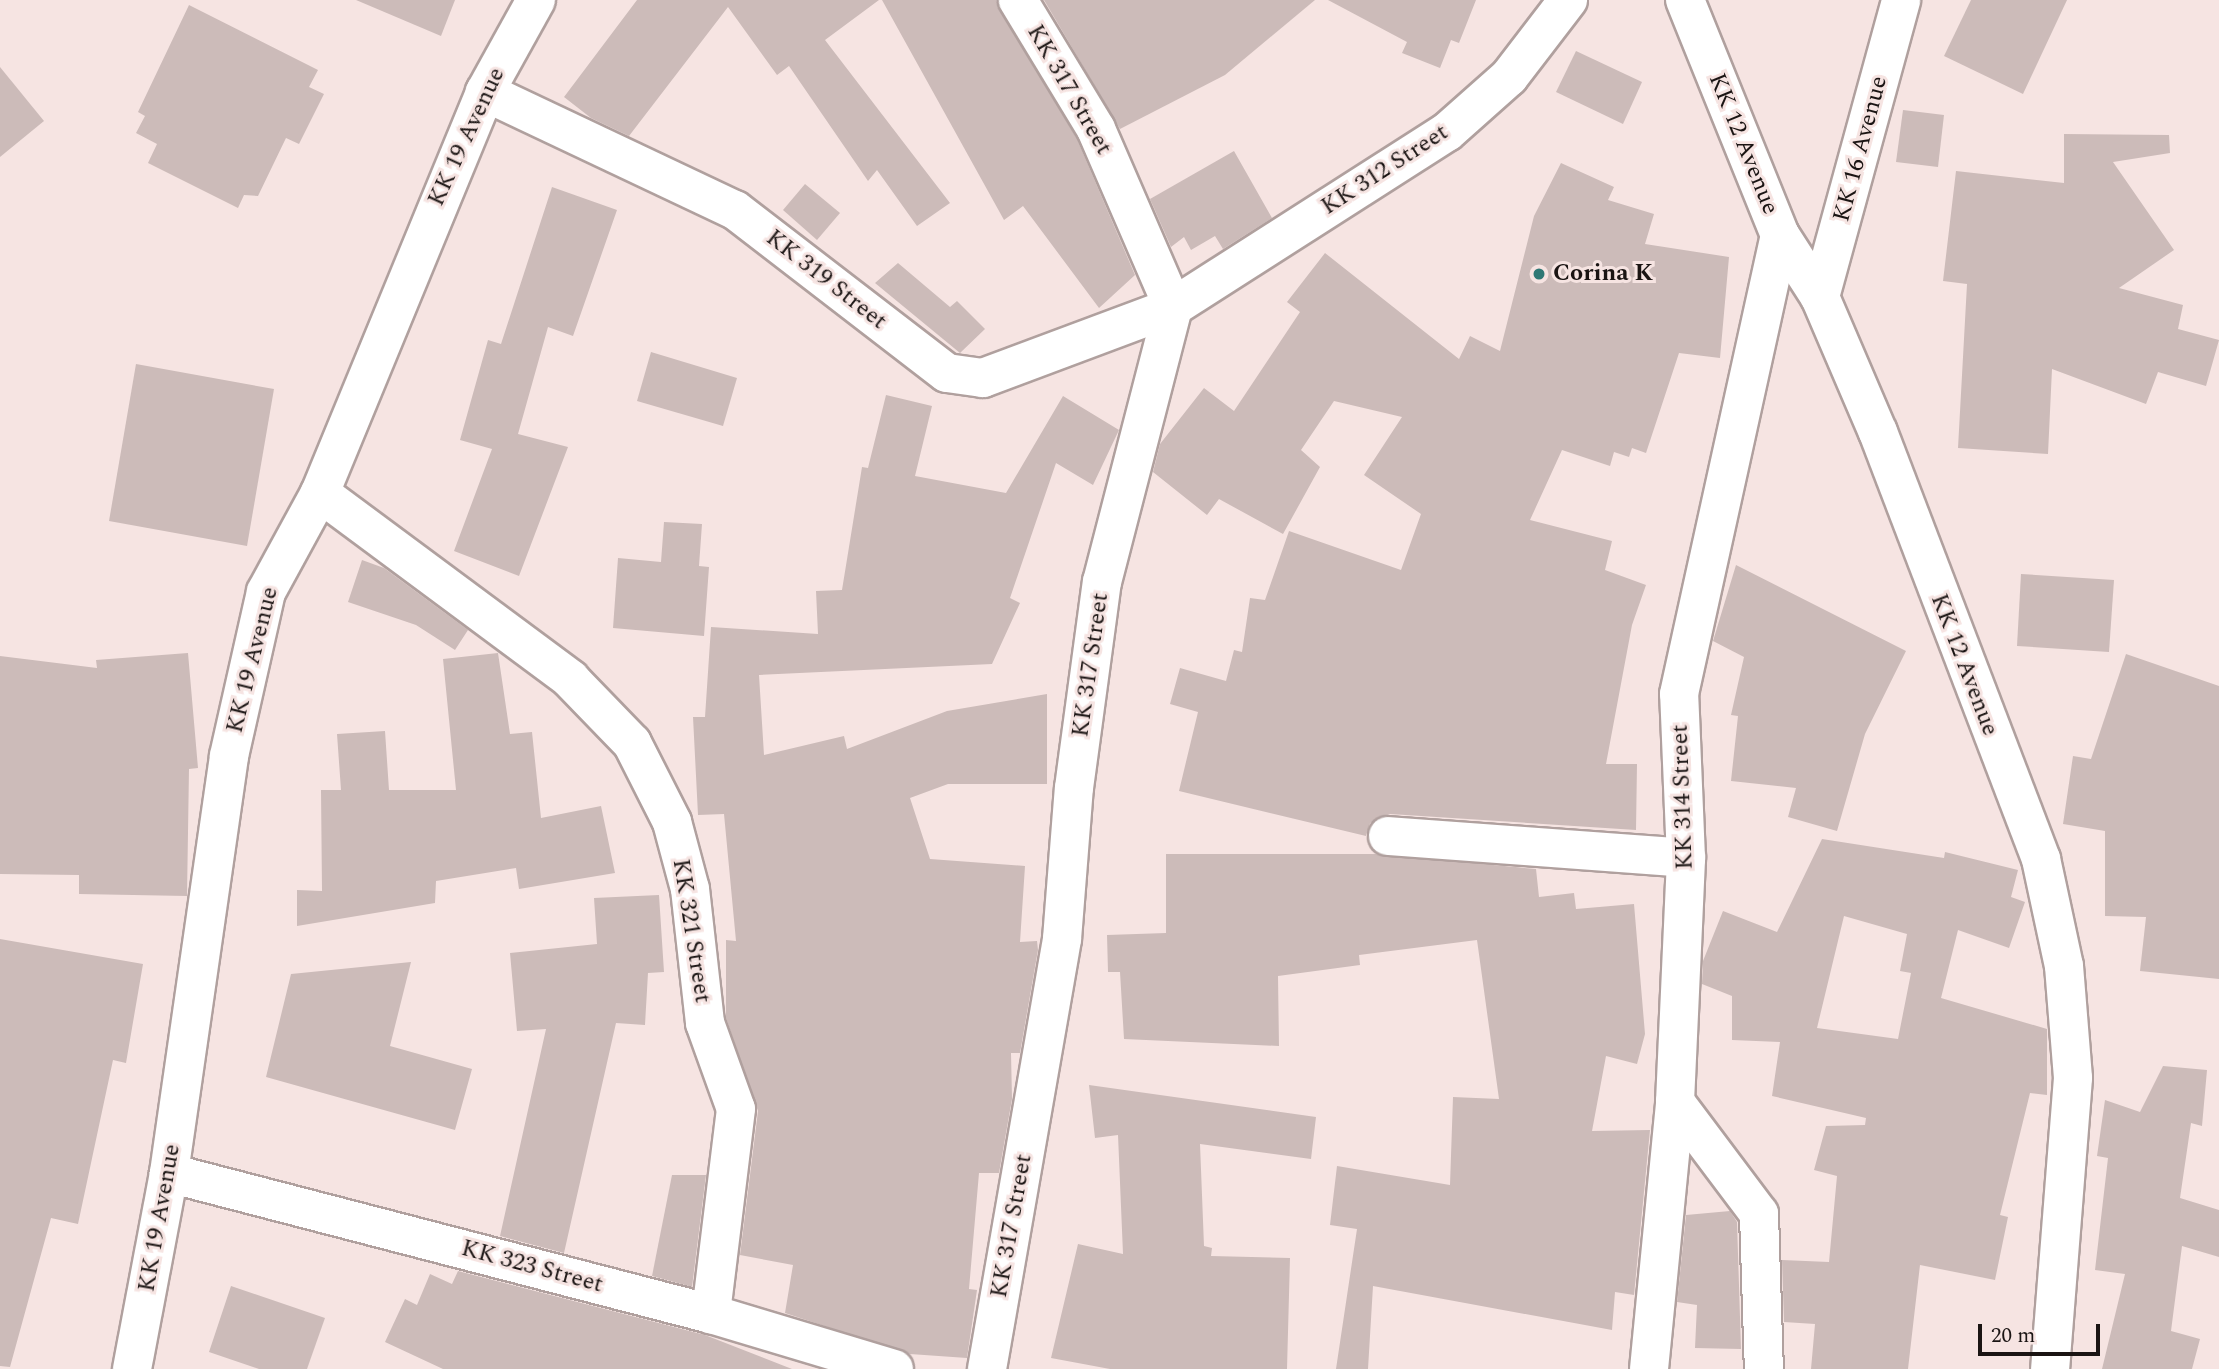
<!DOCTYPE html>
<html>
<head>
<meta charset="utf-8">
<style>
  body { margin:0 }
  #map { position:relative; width:2219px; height:1369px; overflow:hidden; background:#f6e4e2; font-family:Spectral,serif }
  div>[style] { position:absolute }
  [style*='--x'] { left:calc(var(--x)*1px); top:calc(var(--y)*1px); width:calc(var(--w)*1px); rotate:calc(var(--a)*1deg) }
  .building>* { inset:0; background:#ccbbb9 }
  .roads { filter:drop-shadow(2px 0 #b0a09e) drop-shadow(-2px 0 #b0a09e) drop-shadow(0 2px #b0a09e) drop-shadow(0 -2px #b0a09e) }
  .minor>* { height:38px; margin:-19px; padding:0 19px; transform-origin:19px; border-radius:19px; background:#fff }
  .tertiary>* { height:38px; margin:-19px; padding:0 19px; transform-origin:19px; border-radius:19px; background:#fff }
  .secondary>* { height:38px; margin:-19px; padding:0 19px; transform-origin:19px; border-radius:19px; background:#fff }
  .dots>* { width:19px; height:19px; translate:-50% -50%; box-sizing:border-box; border:4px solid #f6e4e2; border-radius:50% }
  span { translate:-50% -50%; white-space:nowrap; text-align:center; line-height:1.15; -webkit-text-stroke:6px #f6e4e2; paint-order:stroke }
  .street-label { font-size:24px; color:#1a1413 }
  .poi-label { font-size:24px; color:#1a1413; font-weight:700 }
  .left { translate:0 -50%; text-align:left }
  .scale { position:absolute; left:1978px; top:1324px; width:122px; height:32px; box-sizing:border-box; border:4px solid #1a1413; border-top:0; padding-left:9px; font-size:21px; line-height:24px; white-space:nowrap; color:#1a1413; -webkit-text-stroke:5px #f6e4e2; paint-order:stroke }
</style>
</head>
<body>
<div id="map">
  <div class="building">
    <div style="clip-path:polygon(356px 0,455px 0,441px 36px)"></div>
    <div style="clip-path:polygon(637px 0,879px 0,825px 40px,950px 203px,917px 226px,877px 170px,868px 181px,789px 66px,777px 75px,728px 7px,629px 136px,591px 118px,564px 97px)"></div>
    <div style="clip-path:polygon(882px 0,996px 0,1077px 139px,1135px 275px,1099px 308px,1023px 206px,1004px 220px)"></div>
    <div style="clip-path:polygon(1044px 0,1315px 0,1225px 75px,1120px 129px)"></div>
    <div style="clip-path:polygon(1328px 0,1476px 0,1459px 43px,1451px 40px,1440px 68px,1402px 53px,1407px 42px)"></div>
    <div style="clip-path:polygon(1971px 0,2067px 0,2023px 94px,1944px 56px)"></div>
    <div style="clip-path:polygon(189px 5px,318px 70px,309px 87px,324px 94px,299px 144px,286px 138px,258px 196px,244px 195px,238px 208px,148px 163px,157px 144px,136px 133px,145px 116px,138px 112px)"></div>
    <div style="clip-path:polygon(1576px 51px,1642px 82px,1623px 124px,1556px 92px)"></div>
    <div style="clip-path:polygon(0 67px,44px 121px,0 157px)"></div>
    <div style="clip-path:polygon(1903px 110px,1944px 115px,1938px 167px,1896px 162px)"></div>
    <div style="clip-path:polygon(2064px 134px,2169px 135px,2170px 153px,2113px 162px,2174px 250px,2119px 288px,2183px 305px,2178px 329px,2219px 340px,2206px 386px,2158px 372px,2146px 404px,2052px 369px,2048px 454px,1958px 448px,1967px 284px,1943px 281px,1956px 171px,2064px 183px)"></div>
    <div style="clip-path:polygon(1234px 151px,1272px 218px,1223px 249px,1215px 236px,1191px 250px,1184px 237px,1171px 247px,1150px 199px)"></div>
    <div style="clip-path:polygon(1561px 163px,1614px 187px,1608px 200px,1654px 214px,1645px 244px,1729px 257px,1720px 358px,1679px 353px,1646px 453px,1632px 448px,1629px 457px,1614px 452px,1610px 466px,1562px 450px,1530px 520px,1612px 541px,1605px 570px,1646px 585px,1632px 625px,1606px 764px,1637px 764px,1636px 830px,1390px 814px,1370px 823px,1366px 836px,1179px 791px,1198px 712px,1170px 704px,1180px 668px,1226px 681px,1234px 650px,1242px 652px,1250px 598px,1265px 600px,1289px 531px,1401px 570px,1421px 514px,1364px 475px,1402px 417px,1334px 401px,1301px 450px,1320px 467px,1283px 534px,1219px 499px,1207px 515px,1153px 472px,1160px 444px,1204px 388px,1234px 411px,1300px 312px,1287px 302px,1325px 253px,1459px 359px,1470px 336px,1500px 351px,1534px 216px)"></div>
    <div style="clip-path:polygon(805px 184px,840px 213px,817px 240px,783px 210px)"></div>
    <div style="clip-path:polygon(552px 187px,617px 210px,573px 336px,548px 327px,518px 434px,568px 447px,519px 576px,454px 551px,492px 449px,460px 440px,488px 340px,501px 344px)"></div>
    <div style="clip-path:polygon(898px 263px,950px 307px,957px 301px,985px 329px,960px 353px,875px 283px)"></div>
    <div style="clip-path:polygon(651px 352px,737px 378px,723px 426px,637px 401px)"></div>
    <div style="clip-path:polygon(136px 364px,274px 389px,247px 546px,109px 521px)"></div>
    <div style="clip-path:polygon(886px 395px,932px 406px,915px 476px,1006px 493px,1063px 396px,1119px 430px,1093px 485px,1056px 463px,1010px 598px,1020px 603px,992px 664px,759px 675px,764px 755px,844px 736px,847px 749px,947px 711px,1047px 694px,1047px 784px,948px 784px,910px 798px,930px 859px,1025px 866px,1020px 942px,1037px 941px,1038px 950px,1020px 1053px,1011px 1053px,1012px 1099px,999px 1173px,979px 1173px,969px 1289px,977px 1290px,967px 1358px,910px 1354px,785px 1313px,793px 1265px,740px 1255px,758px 1111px,726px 1018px,726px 940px,736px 941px,724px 814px,698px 815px,693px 717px,705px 717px,711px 627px,818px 634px,816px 591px,842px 590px,862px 467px,868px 468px)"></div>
    <div style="clip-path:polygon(664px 522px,702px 524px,699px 566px,709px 567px,704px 636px,613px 628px,618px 558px,661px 562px)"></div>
    <div style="clip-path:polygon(362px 560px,384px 568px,468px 630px,455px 650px,416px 625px,348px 602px)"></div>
    <div style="clip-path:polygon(1736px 565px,1906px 651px,1865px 734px,1837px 831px,1788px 817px,1796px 788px,1731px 781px,1738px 716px,1731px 715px,1744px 657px,1713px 641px)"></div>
    <div style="clip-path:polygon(2021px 574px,2114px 580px,2109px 652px,2017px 646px)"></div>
    <div style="clip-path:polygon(188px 653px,198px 768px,189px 769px,187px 896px,79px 894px,79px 875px,0 874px,0 656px,97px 668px,96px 660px)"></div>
    <div style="clip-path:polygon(498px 653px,510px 734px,532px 732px,541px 818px,601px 806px,615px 873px,519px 889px,516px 868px,436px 881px,435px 903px,297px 926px,297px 890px,322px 891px,321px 790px,341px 790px,337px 734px,385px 731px,389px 790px,456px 790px,443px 659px)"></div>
    <div style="clip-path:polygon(2126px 654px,2219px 686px,2219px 979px,2140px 971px,2146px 917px,2105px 916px,2105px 831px,2063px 824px,2073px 756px,2091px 759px)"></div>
    <div style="clip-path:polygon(evenodd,1822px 839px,1944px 858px,1945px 852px,2018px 870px,2011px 897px,2025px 902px,2009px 948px,1958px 930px,1941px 998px,2047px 1029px,2047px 1095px,2030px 1093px,2000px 1215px,2008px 1217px,1995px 1280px,1920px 1265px,1908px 1369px,1811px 1369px,1815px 1324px,1784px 1322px,1782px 1260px,1829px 1262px,1837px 1176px,1814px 1170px,1826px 1126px,1865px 1125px,1866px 1118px,1772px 1096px,1780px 1042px,1732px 1040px,1732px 996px,1702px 984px,1703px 961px,1723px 911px,1777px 932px,1822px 839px,1844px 916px,1907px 934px,1900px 971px,1911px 973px,1898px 1039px,1817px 1028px,1844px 916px)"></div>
    <div style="clip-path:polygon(1166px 854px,1375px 854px,1536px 869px,1539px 897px,1574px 893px,1576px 909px,1634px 904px,1645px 1034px,1637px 1064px,1606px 1056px,1592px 1131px,1650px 1130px,1634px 1295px,1615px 1292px,1612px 1330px,1373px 1286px,1368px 1369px,1336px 1369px,1357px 1229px,1330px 1225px,1337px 1166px,1450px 1185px,1453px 1097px,1499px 1099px,1477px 940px,1359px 955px,1360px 965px,1278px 976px,1279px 1046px,1124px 1039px,1120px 972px,1108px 972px,1107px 935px,1166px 933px)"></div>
    <div style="clip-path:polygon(659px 895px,664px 972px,648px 973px,645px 1025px,616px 1023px,564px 1253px,500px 1236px,546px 1029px,517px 1031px,510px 953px,597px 944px,594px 898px)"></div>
    <div style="clip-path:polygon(0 939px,143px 964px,126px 1063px,113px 1060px,78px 1224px,51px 1218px,10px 1367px,0 1366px)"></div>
    <div style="clip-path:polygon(411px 962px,390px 1046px,472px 1069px,455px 1130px,266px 1077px,291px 974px)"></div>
    <div style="clip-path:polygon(2163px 1066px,2207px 1070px,2202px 1126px,2191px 1123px,2180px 1198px,2219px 1210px,2219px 1257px,2182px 1246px,2171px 1331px,2200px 1339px,2192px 1369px,2102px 1369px,2125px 1274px,2095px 1270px,2108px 1158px,2097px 1156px,2105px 1100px,2140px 1112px)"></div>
    <div style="clip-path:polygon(1089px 1085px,1316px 1117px,1311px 1159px,1200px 1144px,1204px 1246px,1212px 1248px,1211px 1256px,1290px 1258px,1287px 1369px,1110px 1369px,1051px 1358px,1078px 1244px,1123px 1254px,1118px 1135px,1095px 1138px)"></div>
    <div style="clip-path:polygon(672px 1175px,706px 1175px,692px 1287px,652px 1276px)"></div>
    <div style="clip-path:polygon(1730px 1211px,1737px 1222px,1741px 1349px,1695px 1348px,1697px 1305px,1677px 1302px,1686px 1215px)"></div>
    <div style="clip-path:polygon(458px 1271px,705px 1335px,792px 1369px,443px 1369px,385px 1342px,405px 1299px,417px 1305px,430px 1274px,452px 1284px)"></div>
    <div style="clip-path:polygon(231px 1286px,325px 1318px,307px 1369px,259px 1369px,209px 1352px)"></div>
  </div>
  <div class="roads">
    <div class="minor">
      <div style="--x:485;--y:92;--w:276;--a:25.3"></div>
      <div style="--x:735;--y:210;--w:267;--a:37.6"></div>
      <div style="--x:947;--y:373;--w:36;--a:8"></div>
      <div style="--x:983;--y:378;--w:203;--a:-20.5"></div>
      <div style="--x:1173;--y:307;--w:325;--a:-32.6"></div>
      <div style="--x:1447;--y:132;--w:83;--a:-41.6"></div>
      <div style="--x:1509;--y:77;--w:97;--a:-52.5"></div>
      <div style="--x:1820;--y:297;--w:308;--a:-74.7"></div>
      <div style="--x:320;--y:493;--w:312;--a:36.6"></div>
      <div style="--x:570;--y:679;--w:89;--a:45.9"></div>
      <div style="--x:632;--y:743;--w:89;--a:63.1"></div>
      <div style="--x:672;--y:822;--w:69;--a:75"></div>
      <div style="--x:690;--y:889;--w:135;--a:83.6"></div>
      <div style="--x:705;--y:1023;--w:91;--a:70.2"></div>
      <div style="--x:736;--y:1109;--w:207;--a:97"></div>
      <div style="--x:1388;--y:836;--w:299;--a:4.2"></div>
      <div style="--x:1675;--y:1102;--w:140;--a:53.1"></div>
      <div style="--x:1759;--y:1214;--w:155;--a:88.2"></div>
      <div style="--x:169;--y:1173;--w:560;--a:14.58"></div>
      <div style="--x:711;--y:1314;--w:191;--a:16.7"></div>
      <div style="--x:987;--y:1369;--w:436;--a:-80.1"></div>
      <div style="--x:1062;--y:939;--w:151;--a:-85.5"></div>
      <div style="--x:1074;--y:788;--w:208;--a:-82.3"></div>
      <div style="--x:1102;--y:582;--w:284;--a:-75.5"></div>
      <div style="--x:1173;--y:307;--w:194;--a:-113.4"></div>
      <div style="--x:1096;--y:129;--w:151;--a:-121.2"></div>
      <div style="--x:1649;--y:1369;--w:268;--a:-84.4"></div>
      <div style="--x:1675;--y:1102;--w:244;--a:-87.4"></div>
      <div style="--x:1686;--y:858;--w:164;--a:-92.4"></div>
      <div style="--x:1679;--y:694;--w:470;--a:-77.6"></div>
    </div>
    <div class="tertiary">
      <div style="--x:132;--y:1369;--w:199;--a:-79.3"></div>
      <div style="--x:169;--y:1173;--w:421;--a:-81.8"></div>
      <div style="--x:229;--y:756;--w:168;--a:-77.3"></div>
      <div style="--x:266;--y:592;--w:113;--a:-61.4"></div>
      <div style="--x:320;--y:493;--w:434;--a:-67.6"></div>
      <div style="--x:485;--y:92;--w:105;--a:-61"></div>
    </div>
    <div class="secondary">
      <div style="--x:1685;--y:0;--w:253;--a:68"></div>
      <div style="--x:1780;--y:235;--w:74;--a:57.2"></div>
      <div style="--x:1820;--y:297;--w:147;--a:66.8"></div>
      <div style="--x:1878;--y:432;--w:457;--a:69.1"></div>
      <div style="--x:2041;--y:859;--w:109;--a:77.9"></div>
      <div style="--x:2064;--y:966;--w:112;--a:85.4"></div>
      <div style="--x:2073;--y:1078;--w:292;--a:94.5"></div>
    </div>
  </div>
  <div class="dots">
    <div style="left:1539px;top:274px;background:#2f7875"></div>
  </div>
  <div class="street-label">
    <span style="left:1069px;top:90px;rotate:60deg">KK 317 Street</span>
    <span style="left:467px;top:137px;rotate:-65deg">KK 19 Avenue</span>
    <span style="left:1743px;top:144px;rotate:68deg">KK 12 Avenue</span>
    <span style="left:1861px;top:149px;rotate:-75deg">KK 16 Avenue</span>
    <span style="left:1385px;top:170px;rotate:-33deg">KK 312 Street</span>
    <span style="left:826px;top:280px;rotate:38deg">KK 319 Street</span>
    <span style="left:253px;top:660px;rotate:-76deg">KK 19 Avenue</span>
    <span style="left:1091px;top:665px;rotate:-82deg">KK 317 Street</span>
    <span style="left:1964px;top:665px;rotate:69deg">KK 12 Avenue</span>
    <span style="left:1683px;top:797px;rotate:-92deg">KK 314 Street</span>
    <span style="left:691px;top:931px;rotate:81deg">KK 321 Street</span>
    <span style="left:160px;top:1218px;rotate:-80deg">KK 19 Avenue</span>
    <span style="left:1012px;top:1226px;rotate:-80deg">KK 317 Street</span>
    <span style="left:532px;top:1267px;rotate:15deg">KK 323 Street</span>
  </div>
  <div class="poi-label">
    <span class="left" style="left:1553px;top:274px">Corina K</span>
  </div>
  <div class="scale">20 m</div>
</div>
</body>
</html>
